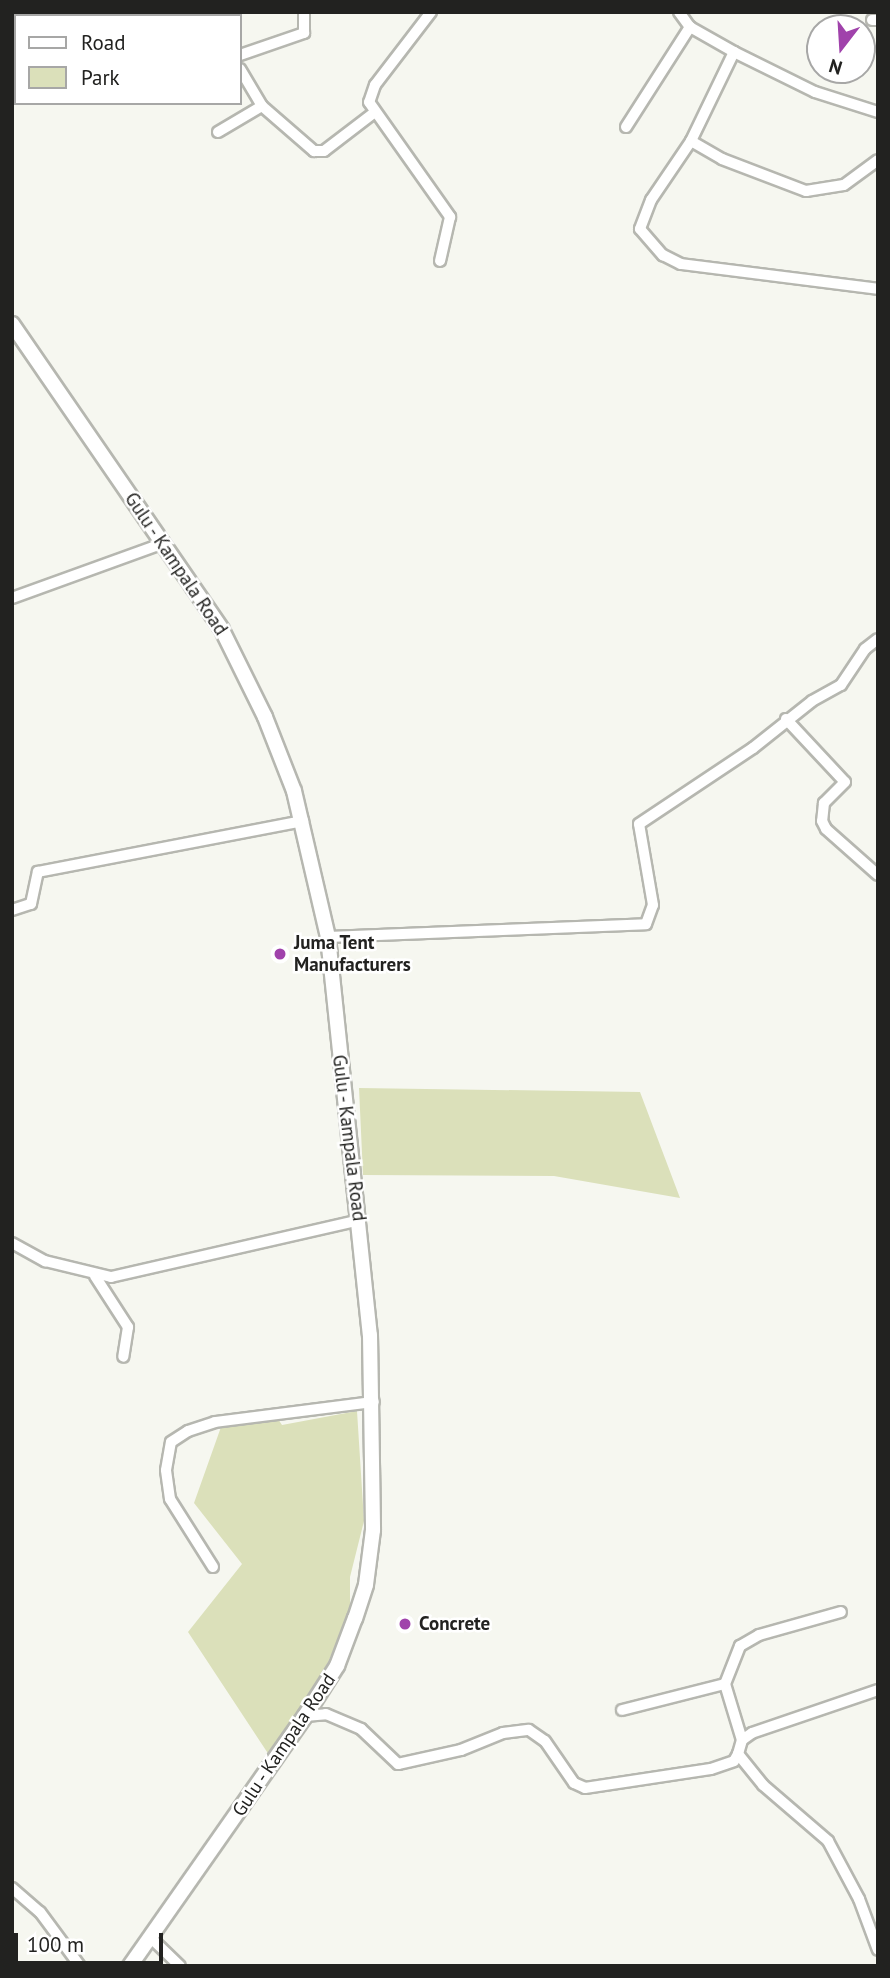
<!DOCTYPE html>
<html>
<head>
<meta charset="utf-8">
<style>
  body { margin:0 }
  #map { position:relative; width:890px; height:1978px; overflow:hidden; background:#f6f7f0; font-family:"PT Sans",sans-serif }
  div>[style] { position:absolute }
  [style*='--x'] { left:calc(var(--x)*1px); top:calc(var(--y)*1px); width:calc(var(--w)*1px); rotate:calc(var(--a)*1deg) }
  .green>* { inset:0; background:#dbe0ba }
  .roads { filter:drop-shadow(2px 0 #b6b7b0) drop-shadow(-2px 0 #b6b7b0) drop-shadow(0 2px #b6b7b0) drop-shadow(0 -2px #b6b7b0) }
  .street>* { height:10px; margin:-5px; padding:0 5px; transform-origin:5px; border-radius:5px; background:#fff }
  .primary>* { height:14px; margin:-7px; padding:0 7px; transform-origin:7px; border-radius:7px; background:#fff }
  .dots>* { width:19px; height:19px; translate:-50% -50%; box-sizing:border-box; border:4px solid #fff; border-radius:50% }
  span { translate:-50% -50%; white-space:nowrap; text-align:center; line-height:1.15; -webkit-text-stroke:5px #fff; paint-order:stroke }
  .street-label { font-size:19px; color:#222220 }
  .poi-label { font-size:19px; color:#222220; font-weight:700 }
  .left { translate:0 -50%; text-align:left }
  .frame { position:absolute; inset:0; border:14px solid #222220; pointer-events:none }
  .legend { position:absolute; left:14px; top:14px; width:228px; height:91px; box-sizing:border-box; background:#fff; border:2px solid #a7a7a6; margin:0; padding:9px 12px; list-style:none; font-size:21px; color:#222220 }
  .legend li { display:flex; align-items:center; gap:14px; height:35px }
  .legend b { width:35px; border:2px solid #a7a7a6 }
  .north { position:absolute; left:806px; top:14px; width:70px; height:70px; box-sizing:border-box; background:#fff; border:2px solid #a7a7a6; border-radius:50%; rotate:197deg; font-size:19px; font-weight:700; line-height:28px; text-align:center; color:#222220 }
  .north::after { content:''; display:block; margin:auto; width:24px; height:32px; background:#a042ab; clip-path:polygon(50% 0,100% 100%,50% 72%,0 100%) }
  .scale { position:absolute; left:14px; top:1933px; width:149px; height:32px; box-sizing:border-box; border:4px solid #222220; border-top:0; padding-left:9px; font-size:21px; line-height:24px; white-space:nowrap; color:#222220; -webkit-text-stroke:5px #fff; paint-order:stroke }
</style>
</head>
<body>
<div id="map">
  <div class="green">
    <div style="clip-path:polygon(359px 1088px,640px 1092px,680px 1198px,554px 1176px,363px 1175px)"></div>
    <div style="clip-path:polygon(357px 1411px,364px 1521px,350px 1577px,350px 1611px,321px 1679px,271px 1758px,188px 1632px,242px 1564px,194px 1503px,221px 1427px,278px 1419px,282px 1425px)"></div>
  </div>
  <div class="roads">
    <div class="street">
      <div style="--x:431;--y:12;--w:92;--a:127.5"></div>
      <div style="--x:375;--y:85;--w:18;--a:109"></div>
      <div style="--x:369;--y:102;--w:141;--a:54.8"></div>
      <div style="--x:450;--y:217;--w:45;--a:102.8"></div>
      <div style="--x:679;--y:12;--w:19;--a:54"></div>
      <div style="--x:690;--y:27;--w:51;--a:29.6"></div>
      <div style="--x:734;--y:52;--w:90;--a:26.3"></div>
      <div style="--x:815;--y:92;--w:66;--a:17.6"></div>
      <div style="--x:872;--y:20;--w:6;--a:0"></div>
      <div style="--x:734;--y:52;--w:99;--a:115.8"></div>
      <div style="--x:691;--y:141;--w:71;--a:124.1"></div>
      <div style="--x:651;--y:200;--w:31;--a:111"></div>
      <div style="--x:640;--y:229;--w:35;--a:49"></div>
      <div style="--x:663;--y:255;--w:20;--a:27"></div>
      <div style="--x:681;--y:264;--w:199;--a:7.2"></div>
      <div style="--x:240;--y:55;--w:68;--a:-19"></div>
      <div style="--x:304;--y:33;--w:21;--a:-90"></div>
      <div style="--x:262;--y:106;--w:69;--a:40.9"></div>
      <div style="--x:314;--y:151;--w:10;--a:0"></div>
      <div style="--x:324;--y:151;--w:64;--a:-37.4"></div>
      <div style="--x:626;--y:127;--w:119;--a:-57.4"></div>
      <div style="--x:218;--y:132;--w:51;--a:-30.6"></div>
      <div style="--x:262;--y:106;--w:43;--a:-120.7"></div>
      <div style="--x:691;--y:141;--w:36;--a:30"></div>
      <div style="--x:722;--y:159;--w:90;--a:20.9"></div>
      <div style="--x:806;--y:191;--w:38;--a:-9"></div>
      <div style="--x:844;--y:185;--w:42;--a:-36.3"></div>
      <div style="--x:12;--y:598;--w:162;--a:-19.9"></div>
      <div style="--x:786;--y:719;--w:86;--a:46.9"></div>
      <div style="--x:845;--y:782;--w:30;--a:135"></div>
      <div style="--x:824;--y:803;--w:18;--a:96"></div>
      <div style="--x:822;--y:821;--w:9;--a:63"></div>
      <div style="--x:826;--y:829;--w:69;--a:41.5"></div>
      <div style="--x:12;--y:910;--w:20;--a:-18"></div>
      <div style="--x:31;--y:904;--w:33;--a:-78"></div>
      <div style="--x:38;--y:872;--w:270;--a:-10.9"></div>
      <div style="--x:328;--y:937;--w:318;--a:-2.3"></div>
      <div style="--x:646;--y:924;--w:20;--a:-70"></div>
      <div style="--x:653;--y:905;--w:82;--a:-99.8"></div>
      <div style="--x:639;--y:824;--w:137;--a:-33.7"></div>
      <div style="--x:753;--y:748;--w:75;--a:-38.5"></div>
      <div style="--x:812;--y:701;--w:33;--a:-29"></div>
      <div style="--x:841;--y:685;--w:43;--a:-56.3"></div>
      <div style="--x:865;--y:649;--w:16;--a:-38"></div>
      <div style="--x:12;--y:1243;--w:38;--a:29"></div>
      <div style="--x:45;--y:1261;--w:68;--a:13.6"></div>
      <div style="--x:111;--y:1277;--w:255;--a:-12.9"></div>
      <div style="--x:95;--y:1276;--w:61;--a:57.1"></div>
      <div style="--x:128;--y:1327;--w:30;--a:99"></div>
      <div style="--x:213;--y:1567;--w:80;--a:-122.3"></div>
      <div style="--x:170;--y:1499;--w:29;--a:-98"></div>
      <div style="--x:166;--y:1470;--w:28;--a:-80"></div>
      <div style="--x:171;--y:1442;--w:20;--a:-33"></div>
      <div style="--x:188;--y:1431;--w:28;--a:-18"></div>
      <div style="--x:215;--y:1422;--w:160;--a:-7.2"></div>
      <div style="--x:878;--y:1690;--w:133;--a:161.2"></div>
      <div style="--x:752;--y:1733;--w:12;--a:145"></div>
      <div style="--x:742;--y:1740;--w:15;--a:106"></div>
      <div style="--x:738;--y:1754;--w:40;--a:51"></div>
      <div style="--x:763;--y:1785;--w:86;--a:40.7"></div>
      <div style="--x:828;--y:1841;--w:66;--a:61.9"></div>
      <div style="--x:859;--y:1899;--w:54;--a:69.6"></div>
      <div style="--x:622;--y:1710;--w:106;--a:-14.2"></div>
      <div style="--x:305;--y:1716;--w:21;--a:-5"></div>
      <div style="--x:326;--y:1714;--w:38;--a:23"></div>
      <div style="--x:361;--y:1729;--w:51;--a:43.4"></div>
      <div style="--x:398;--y:1764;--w:65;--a:-12.5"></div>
      <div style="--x:461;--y:1750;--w:45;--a:-22"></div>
      <div style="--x:503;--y:1733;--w:26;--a:-7"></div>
      <div style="--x:529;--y:1730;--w:19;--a:35"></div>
      <div style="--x:545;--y:1741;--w:51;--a:55.4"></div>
      <div style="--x:574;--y:1783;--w:12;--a:24"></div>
      <div style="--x:585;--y:1788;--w:127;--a:-8.6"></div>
      <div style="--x:711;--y:1769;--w:24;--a:-19"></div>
      <div style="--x:734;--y:1761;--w:8;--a:-60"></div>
      <div style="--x:742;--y:1740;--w:59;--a:-106.9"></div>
      <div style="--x:725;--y:1684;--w:41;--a:-68.5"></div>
      <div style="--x:740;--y:1646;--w:22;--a:-30"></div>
      <div style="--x:759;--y:1635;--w:85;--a:-15.7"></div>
      <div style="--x:12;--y:1888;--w:37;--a:41"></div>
      <div style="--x:40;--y:1912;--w:67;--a:53.5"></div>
      <div style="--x:151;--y:1938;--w:40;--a:44"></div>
    </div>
    <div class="primary">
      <div style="--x:12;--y:324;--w:371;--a:55.5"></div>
      <div style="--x:222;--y:630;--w:97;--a:63.7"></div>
      <div style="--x:265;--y:717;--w:79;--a:68.6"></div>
      <div style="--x:294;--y:791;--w:150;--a:76.9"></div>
      <div style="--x:328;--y:937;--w:400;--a:84"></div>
      <div style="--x:370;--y:1335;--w:195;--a:89.1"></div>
      <div style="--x:373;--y:1530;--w:55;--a:97.3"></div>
      <div style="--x:366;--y:1585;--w:35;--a:108"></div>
      <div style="--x:355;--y:1618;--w:51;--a:110.6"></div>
      <div style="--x:337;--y:1666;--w:59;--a:122.6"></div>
      <div style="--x:305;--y:1716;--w:305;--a:125"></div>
    </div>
  </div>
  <div class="dots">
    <div style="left:280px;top:954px;background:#a042ab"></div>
    <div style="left:405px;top:1624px;background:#a042ab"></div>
  </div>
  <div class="street-label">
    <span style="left:176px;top:564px;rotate:56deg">Gulu - Kampala Road</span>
    <span style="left:349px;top:1138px;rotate:83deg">Gulu - Kampala Road</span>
    <span style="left:284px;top:1745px;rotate:-56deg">Gulu - Kampala Road</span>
  </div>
  <div class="poi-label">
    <span class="left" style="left:294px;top:954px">Juma Tent<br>Manufacturers</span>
    <span class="left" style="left:419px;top:1624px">Concrete</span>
  </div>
  <div class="frame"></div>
  <ul class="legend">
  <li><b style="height:9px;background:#fff"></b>Road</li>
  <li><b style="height:19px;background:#dbe0ba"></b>Park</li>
  </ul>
  <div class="north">N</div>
  <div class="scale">100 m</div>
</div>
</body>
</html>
